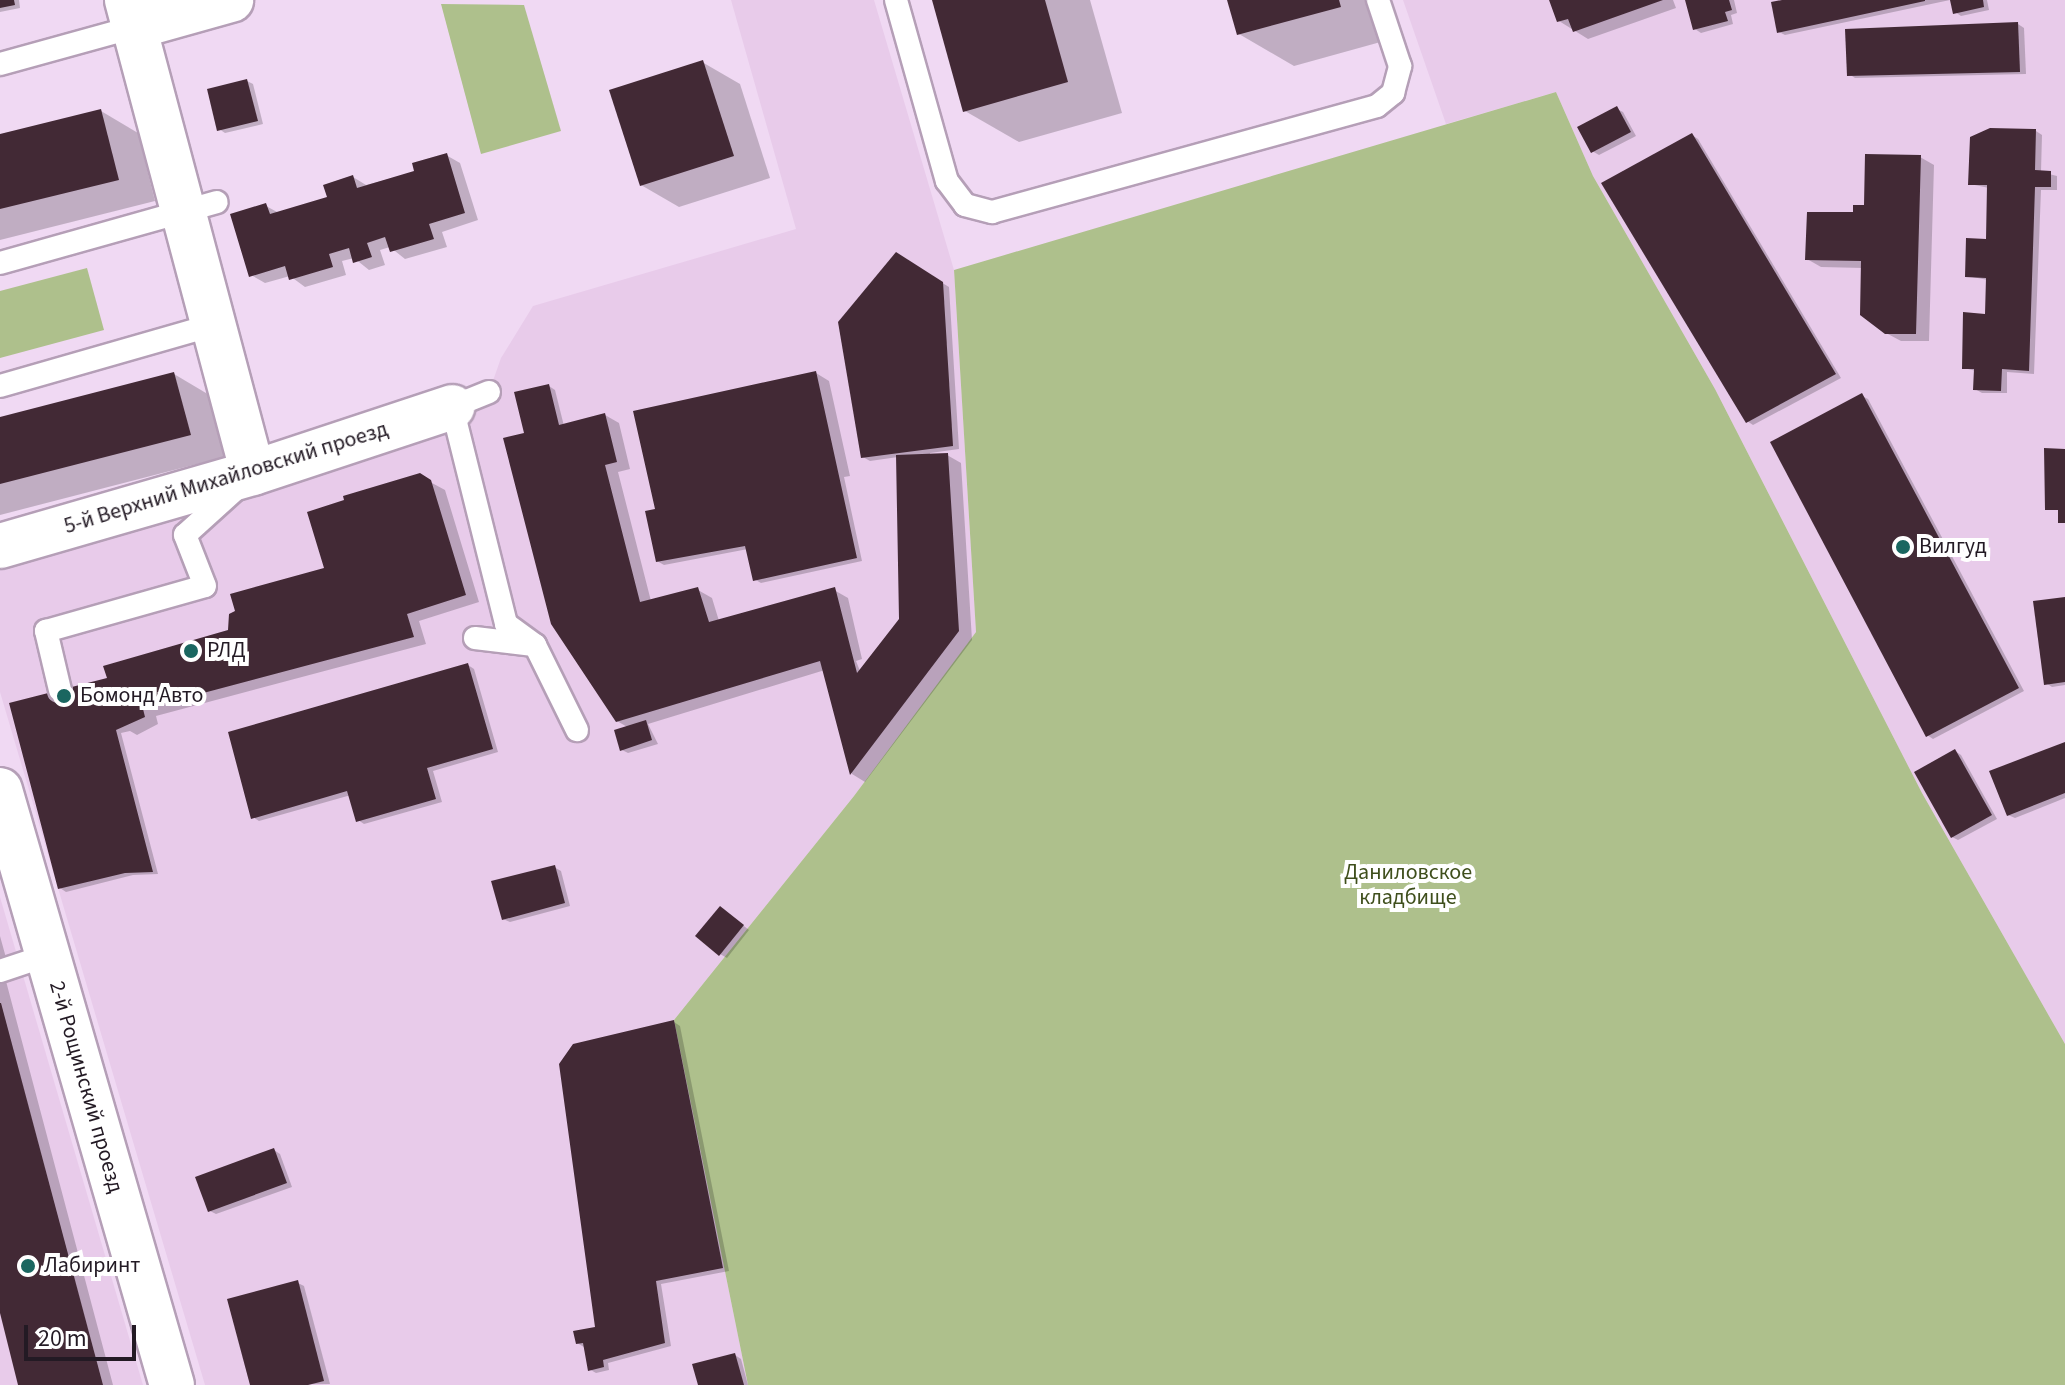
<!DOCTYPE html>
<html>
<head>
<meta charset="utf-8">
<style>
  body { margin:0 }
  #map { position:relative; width:2065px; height:1385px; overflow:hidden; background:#f0d9f3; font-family:"Source Sans 3",sans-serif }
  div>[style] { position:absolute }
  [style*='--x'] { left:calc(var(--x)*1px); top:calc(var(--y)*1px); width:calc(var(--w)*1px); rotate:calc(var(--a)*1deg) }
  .built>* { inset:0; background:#e8cbea }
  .green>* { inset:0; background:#aec08c }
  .shadow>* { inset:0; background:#0003 }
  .building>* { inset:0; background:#422935 }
  .roads { filter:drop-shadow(2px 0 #b59fb7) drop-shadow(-2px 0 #b59fb7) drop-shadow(0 2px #b59fb7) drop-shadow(0 -2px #b59fb7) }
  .service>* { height:22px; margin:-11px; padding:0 11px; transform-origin:11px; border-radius:11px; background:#fff }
  .minor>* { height:44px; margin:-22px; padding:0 22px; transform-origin:22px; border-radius:22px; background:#fff }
  .dots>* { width:22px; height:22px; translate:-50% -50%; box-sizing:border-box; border:4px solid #fff; border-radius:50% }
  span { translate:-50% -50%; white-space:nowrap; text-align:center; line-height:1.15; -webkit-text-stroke:8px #fff; paint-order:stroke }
  .street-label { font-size:22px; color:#231a24 }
  .poi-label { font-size:22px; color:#231a24 }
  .left { translate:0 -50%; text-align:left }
  .park-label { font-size:22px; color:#3f4f1c }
  .scale { position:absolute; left:24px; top:1325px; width:112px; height:36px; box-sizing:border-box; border:4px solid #231a24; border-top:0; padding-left:10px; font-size:24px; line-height:28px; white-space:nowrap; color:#231a24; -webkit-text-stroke:6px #fff; paint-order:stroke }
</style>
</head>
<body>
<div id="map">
  <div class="built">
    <div style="clip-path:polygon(731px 0,874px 0,954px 270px,976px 632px,854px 796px,674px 1020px,748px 1385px,205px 1385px,0 692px,0 561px,489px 392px,501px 358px,533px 306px,796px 229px)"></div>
    <div style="clip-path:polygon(1403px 0,2065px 0,2065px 1044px,1922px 793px,1715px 389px,1593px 176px,1556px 92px,1446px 124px)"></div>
    <div style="clip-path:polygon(0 897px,143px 1385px,0 1385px)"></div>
  </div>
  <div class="green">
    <div style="clip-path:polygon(441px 4px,524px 5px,561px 131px,481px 154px)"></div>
    <div style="clip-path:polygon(1556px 92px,1593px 176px,1715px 389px,1922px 793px,2065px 1044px,2065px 1385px,748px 1385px,674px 1020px,854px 796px,976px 632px,954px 270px)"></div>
    <div style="clip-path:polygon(87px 268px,104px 330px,0 358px,0 291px)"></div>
  </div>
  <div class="shadow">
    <div style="clip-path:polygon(0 0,19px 0,20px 8px,0 12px)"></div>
    <div style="clip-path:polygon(934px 0,1090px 0,1122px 113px,1019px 142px,965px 111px)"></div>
    <div style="clip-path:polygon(1229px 0,1384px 0,1395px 38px,1294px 66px,1239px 34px)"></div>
    <div style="clip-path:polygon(1552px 0,1673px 0,1676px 8px,1588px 39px,1559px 21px)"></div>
    <div style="clip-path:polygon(1687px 0,1734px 0,1737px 13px,1731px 15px,1733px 24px,1701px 33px,1695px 29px)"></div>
    <div style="clip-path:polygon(1791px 0,1950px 0,1785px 35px,1779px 32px)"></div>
    <div style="clip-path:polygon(1952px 0,1987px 0,1989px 10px,1961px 16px,1955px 12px)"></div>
    <div style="clip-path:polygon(2018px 24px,2024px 28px,2026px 74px,1855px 78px,1849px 74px)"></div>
    <div style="clip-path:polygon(702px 62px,740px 84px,770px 178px,679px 207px,641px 185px)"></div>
    <div style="clip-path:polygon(247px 81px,253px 84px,263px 124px,225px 133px,219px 129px)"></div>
    <div style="clip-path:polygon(1617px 109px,1623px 112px,1636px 136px,1599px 155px,1592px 151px)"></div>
    <div style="clip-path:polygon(101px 111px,138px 133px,155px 201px,0 240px,0 136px)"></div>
    <div style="clip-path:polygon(2036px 131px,2042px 135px,2041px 172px,2057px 176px,2057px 190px,2041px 190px,2034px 374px,2007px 372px,2007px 393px,1982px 393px,1975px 389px,1976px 371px,1964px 368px,1987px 316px,1988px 280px,1967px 276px,1988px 241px,1989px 188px,1970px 184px)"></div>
    <div style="clip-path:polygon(1692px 135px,1698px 139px,1841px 378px,1753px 425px,1747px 421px)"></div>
    <div style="clip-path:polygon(446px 155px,460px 163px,478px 220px,442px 232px,447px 247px,405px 259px,390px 247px,380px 250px,385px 265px,369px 270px,354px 258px,342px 261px,346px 275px,305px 287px,290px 276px,265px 283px,251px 275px,266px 206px,279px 213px,330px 198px,353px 177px,366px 185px,416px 172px)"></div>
    <div style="clip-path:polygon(1920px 157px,1934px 165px,1929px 341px,1901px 341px,1886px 333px,1863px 268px,1821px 267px,1807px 259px)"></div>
    <div style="clip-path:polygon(896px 255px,949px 287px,959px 449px,930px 453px,930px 456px,947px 455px,961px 463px,972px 640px,865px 782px,852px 774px,825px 670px,648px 724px,658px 744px,628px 753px,622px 750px,629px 728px,617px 721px,528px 434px,549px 386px,555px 390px,564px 426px,605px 415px,619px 423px,630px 469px,618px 472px,651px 601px,698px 590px,712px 598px,719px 621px,834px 590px,848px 598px,862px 659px,856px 661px,860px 671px,901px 619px,898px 457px,870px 461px,863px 457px)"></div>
    <div style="clip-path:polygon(816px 373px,829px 381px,850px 476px,844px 477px,862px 561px,761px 583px,754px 579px,748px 549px,664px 565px,657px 561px,661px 509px)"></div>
    <div style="clip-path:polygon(174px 374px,211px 396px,228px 456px,0 515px,0 419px)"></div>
    <div style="clip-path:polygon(1862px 396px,1868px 399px,2024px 691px,1933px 739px,1927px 735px)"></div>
    <div style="clip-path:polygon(419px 476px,445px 490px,479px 602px,419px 621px,426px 644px,156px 716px,158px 724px,137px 735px,130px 731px,121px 733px,158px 874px,133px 875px,66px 892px,60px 888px,109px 680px,229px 632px,327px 569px)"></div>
    <div style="clip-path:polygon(2065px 599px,2065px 685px,2052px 687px,2046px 683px)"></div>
    <div style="clip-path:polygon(468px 665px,474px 669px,498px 752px,433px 771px,442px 802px,364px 824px,358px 820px,351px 795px,259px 821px,253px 817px)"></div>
    <div style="clip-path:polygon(2065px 744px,2065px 798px,2015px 818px,2008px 815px)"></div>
    <div style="clip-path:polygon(1955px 751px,1961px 755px,1997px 819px,1958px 840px,1952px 837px)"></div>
    <div style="clip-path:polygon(554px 867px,561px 871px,570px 906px,510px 922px,503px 919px)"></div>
    <div style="clip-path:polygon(726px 912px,749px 930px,727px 958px,720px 954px)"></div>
    <div style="clip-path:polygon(0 936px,8px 965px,2px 966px,113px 1385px,21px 1385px,0 1304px)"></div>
    <div style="clip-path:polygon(674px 1022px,680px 1026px,729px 1271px,661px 1284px,671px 1346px,608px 1363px,609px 1370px,596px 1373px,589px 1369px,584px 1347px,577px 1343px,597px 1329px)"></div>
    <div style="clip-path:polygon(274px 1150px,280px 1154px,292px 1187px,216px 1214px,210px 1211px)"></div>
    <div style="clip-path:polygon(298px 1283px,304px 1286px,330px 1384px,252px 1385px)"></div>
    <div style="clip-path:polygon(735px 1355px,741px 1359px,748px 1385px,700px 1385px)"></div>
  </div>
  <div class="building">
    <div style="clip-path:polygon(0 0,14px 0,15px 5px,0 8px)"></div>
    <div style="clip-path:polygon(932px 0,1045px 0,1068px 82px,963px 112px)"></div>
    <div style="clip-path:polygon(1227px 0,1339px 0,1341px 7px,1237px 35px)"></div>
    <div style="clip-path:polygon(1549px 0,1663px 0,1573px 32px,1568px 19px,1557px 22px)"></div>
    <div style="clip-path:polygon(1685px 0,1729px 0,1732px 10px,1725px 12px,1728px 21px,1693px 30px)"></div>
    <div style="clip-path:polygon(1782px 0,1925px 0,1925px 1px,1777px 33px,1771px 2px)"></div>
    <div style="clip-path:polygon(1950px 0,1983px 0,1984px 7px,1953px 14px)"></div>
    <div style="clip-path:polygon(2018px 22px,2020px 72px,1847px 76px,1845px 29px)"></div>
    <div style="clip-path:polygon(703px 60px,734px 156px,640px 186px,609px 90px)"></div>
    <div style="clip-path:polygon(247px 79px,258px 121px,217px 131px,207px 89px)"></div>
    <div style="clip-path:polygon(1617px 106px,1631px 132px,1591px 153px,1577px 127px)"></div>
    <div style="clip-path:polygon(101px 109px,119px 180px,0 209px,0 134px)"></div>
    <div style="clip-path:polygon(1990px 128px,2036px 129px,2035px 170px,2051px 171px,2051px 187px,2035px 187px,2029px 371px,2002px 369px,2001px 391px,1973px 390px,1974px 369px,1962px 369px,1963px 312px,1985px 314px,1986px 278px,1965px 277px,1966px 238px,1986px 239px,1987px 185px,1968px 185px,1970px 137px)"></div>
    <div style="clip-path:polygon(1692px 133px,1836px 374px,1746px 423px,1601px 183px)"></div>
    <div style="clip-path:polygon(447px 153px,465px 213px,429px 224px,434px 239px,390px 252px,385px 237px,367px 243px,372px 257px,353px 263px,349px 248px,329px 254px,333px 267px,289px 280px,285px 266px,249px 277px,230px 214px,266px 203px,270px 214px,327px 197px,323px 185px,353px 175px,357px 188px,414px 171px,412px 163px)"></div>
    <div style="clip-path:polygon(1865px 154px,1921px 155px,1916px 334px,1885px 334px,1860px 315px,1861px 261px,1805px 260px,1807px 212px,1853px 212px,1853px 205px,1864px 205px)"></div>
    <div style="clip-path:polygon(896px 252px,943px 282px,953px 446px,861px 458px,838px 322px)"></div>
    <div style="clip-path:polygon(816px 371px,857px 558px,753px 581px,745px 546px,656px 562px,645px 511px,655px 509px,633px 411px)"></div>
    <div style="clip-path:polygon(174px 372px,191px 435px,0 484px,0 417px)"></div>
    <div style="clip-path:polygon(549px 384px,559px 425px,605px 413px,617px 462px,605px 465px,640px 602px,698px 587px,709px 622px,835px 587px,857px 673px,899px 619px,896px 455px,948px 453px,959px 631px,850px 775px,820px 661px,616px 722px,551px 624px,503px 438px,524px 433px,514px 392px)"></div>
    <div style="clip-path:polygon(1862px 393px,2019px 688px,1926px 737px,1770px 442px)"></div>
    <div style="clip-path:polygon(2044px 448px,2065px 449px,2065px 523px,2058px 523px,2058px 510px,2045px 510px)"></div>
    <div style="clip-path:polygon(420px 473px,431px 480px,466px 595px,407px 614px,414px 637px,143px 709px,145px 717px,116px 730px,153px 872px,125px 873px,58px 889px,9px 703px,107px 678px,103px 666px,228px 630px,229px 614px,235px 611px,230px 594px,324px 568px,307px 512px,344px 500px,343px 496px)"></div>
    <div style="clip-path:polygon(2065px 597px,2065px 682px,2044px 685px,2033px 601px)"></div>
    <div style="clip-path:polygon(468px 663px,493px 749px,427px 768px,436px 799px,356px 822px,347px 791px,251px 819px,228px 732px)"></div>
    <div style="clip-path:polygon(646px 720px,652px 740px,620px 751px,614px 730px)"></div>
    <div style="clip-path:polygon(2065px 742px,2065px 793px,2007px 816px,1989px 771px)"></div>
    <div style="clip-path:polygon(1955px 749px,1992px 815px,1951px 838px,1914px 772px)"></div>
    <div style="clip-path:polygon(555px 865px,565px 903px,502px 920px,491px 881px)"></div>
    <div style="clip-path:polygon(720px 906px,744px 925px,719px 956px,695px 936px)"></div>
    <div style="clip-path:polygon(0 1003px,1px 1003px,103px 1385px,18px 1385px,0 1313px)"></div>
    <div style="clip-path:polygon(674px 1020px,723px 1268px,656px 1281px,665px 1343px,603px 1360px,604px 1367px,588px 1371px,583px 1343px,576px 1344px,573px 1331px,595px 1327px,559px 1064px,573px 1044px)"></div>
    <div style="clip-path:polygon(274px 1148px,287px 1183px,208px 1212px,195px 1177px)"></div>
    <div style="clip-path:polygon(298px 1280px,324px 1381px,308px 1385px,250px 1385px,227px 1299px)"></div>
    <div style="clip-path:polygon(735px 1353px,744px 1385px,698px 1385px,692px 1364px)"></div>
  </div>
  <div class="roads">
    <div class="service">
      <div style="--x:896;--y:0;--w:188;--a:74.3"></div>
      <div style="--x:947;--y:181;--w:30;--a:53"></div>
      <div style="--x:965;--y:205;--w:28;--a:15"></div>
      <div style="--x:992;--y:212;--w:399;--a:-15.4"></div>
      <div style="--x:1377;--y:106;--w:21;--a:-39"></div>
      <div style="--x:1393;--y:93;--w:28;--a:-75"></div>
      <div style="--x:1400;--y:66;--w:70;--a:-108.4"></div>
      <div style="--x:0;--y:64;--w:139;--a:-15.4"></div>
      <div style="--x:0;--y:263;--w:225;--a:-15.7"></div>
      <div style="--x:0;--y:386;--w:222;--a:-16"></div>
      <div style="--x:489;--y:392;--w:40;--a:158"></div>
      <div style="--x:452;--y:407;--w:224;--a:76"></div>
      <div style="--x:506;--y:624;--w:36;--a:36"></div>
      <div style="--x:535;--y:645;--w:95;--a:63.7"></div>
      <div style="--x:475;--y:638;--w:59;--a:6.8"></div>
      <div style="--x:60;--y:690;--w:61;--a:-103.3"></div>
      <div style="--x:46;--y:631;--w:165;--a:-15.8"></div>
      <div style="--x:205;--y:586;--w:55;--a:-111.4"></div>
      <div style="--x:185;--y:535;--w:70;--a:-42.1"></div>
      <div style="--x:0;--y:971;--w:51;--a:-18.4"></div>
    </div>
    <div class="minor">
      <div style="--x:127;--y:0;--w:489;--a:75.1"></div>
      <div style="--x:134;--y:27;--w:101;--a:-15.6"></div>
      <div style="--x:0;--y:546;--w:263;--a:-16.1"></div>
      <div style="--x:253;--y:473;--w:210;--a:-18.3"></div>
      <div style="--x:0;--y:790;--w:619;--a:73.88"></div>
    </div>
  </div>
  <div class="dots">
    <div style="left:1903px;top:547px;background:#1a6660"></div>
    <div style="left:191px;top:651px;background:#1a6660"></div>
    <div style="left:64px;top:696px;background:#1a6660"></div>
    <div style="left:28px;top:1266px;background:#1a6660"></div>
  </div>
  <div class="street-label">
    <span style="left:226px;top:478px;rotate:-17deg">5-й Верхний Михайловский проезд</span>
    <span style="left:86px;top:1087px;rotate:74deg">2-й Рощинский проезд</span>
  </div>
  <div class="poi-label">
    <span class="left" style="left:1919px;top:547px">Вилгуд</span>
    <span class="left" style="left:207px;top:651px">РЛД</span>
    <span class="left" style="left:80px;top:696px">Бомонд Авто</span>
    <span class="left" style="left:44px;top:1266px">Лабиринт</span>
  </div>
  <div class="park-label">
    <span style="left:1408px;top:885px">Даниловское<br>кладбище</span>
  </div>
  <div class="scale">20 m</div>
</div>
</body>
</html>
